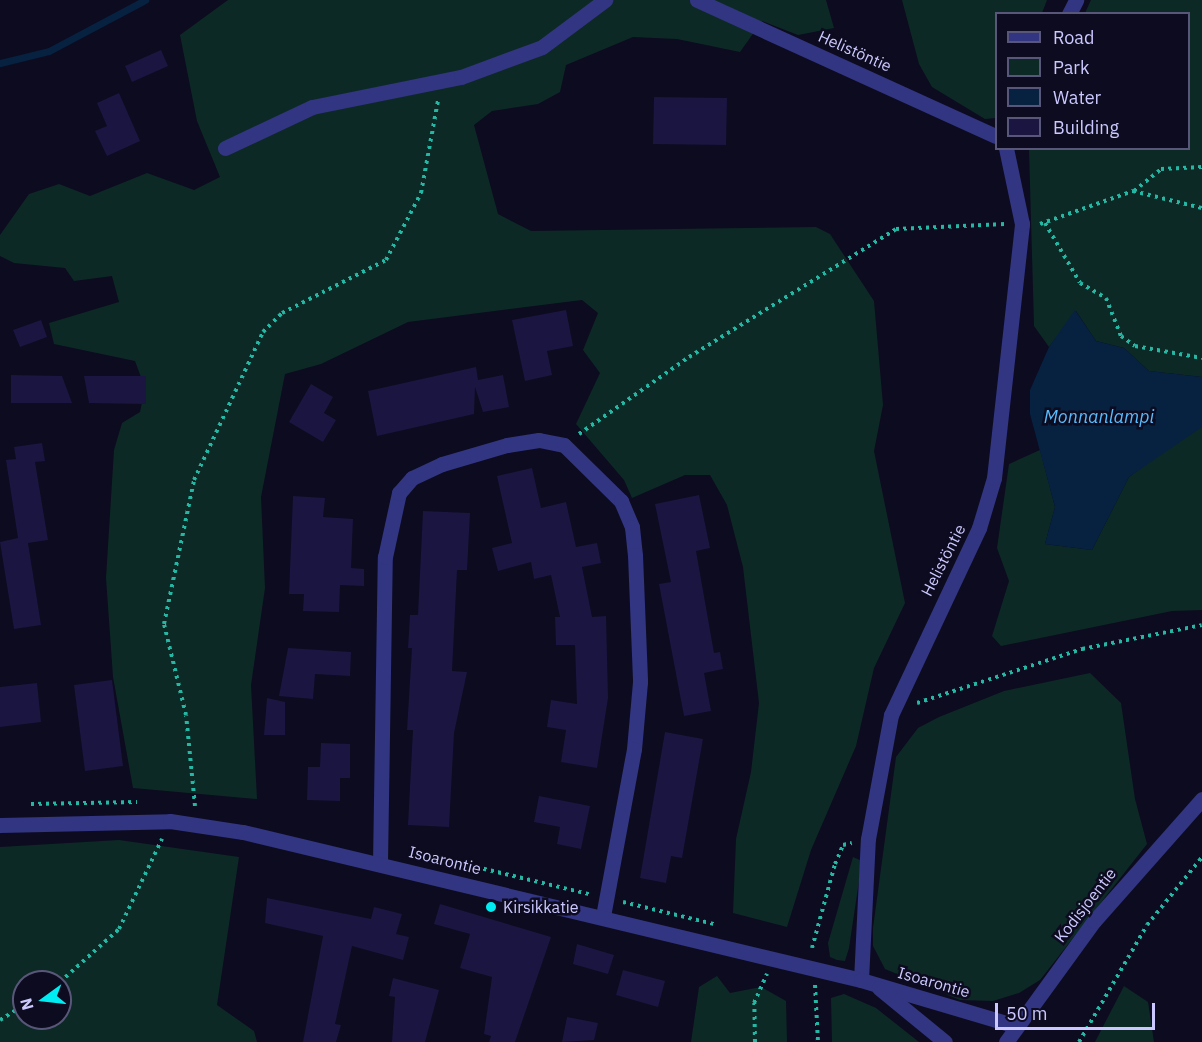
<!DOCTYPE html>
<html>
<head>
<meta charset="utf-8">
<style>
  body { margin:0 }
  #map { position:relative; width:1202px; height:1042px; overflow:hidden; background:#0d0b1f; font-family:"IBM Plex Sans",sans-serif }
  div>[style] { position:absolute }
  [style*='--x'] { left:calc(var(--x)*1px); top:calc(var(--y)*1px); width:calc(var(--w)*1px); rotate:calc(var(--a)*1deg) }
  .green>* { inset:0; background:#0d2926 }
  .water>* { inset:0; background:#072141 }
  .stream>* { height:7px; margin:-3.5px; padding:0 3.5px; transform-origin:3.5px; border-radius:3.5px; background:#072141 }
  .building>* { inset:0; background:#1b1541 }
  .path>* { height:4px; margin-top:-2px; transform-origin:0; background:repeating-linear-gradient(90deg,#24b7a3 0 3px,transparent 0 7.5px) }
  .minor>* { height:15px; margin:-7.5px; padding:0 7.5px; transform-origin:7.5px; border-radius:7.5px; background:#323581 }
  .tertiary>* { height:15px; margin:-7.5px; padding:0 7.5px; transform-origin:7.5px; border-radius:7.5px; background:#323581 }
  .dots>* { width:16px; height:16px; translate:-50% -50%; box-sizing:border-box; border:3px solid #0d0b1f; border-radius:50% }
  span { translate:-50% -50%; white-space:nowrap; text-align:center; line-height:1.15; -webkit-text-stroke:5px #0d0b1f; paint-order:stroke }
  .street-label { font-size:16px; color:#cbc8ff }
  .poi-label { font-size:16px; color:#cbc8ff }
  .left { translate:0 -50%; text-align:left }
  .water-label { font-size:18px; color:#56bdff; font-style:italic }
  .legend { position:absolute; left:995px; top:12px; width:195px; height:138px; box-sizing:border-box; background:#0d0b1f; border:2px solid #595779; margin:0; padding:8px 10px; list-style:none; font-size:18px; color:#cbc8ff }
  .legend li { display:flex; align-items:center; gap:12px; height:30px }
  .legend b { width:30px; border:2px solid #595779 }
  .north { position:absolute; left:12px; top:970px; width:60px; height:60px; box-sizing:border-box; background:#0d0b1f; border:2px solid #595779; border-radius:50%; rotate:255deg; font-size:16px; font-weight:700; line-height:24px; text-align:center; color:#cbc8ff }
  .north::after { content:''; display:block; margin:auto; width:21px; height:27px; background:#00ecf3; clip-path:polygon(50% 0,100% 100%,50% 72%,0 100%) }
  .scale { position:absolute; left:995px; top:1003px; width:160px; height:27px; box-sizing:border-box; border:3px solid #cbc8ff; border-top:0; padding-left:8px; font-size:18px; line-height:21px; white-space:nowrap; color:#cbc8ff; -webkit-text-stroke:4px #0d0b1f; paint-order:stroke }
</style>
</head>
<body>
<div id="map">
  <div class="green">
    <div style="clip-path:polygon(228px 0,826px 0,834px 28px,798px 35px,762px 21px,740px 52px,677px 39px,633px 37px,566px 65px,560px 92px,538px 104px,492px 111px,474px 125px,498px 214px,531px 231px,816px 227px,830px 234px,874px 301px,883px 405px,874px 451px,905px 603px,874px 668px,856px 746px,811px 850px,787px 927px,733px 913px,736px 839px,751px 772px,759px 703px,743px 567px,727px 505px,710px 475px,685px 475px,632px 498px,624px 480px,576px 424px,600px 373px,583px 350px,598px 313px,582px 300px,408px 322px,321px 364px,285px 374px,261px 497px,265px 588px,251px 685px,257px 799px,133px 788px,113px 677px,106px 578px,114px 450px,122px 423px,140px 412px,145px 388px,135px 361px,54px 344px,49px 323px,119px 302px,112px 276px,74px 281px,65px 268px,14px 263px,0 256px,0 235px,29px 194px,59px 184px,90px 196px,147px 173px,194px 190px,220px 177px,197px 121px,180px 35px)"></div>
    <div style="clip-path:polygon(902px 0,1047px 0,1042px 13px,996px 14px,996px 118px,985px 119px,932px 87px,919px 64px)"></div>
    <div style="clip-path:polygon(1091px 0,1202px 0,1202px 377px,1149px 371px,1124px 348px,1096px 341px,1076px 311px,1049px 347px,1034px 326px,1029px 149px,1188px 148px,1188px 14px,1085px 13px)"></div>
    <div style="clip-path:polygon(1196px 427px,1202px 427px,1202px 610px,1172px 611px,1001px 646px,992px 636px,1009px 581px,997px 548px,1009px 464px,1040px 450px,1055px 507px,1045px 544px,1092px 550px,1129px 477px)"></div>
    <div style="clip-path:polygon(1090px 673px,1121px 703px,1135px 799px,1147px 844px,1040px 980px,1019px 993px,993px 1001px,960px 1000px,885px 969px,873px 946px,873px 928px,896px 757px,918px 728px,939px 717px,1004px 691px)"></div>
    <div style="clip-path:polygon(evenodd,119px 840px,239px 857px,217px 1005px,254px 1031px,257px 1042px,0 1042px,0 847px,119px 840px,24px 982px,60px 982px,60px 1018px,24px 1018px,24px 982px)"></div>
    <div style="clip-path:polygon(853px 857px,862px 861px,849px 948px,845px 961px,837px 960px,830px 957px,828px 943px)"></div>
    <div style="clip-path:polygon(717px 976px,730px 993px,761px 987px,786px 1001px,787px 1042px,691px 1042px,699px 987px)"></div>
    <div style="clip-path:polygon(1124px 986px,1148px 1002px,1154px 1042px,1095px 1042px)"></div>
    <div style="clip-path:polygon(844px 994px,876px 1008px,919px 1042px,832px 1042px,831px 998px)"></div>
  </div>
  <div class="water">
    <div style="clip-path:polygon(1075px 310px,1096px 341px,1124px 348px,1149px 371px,1202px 377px,1202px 427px,1129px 477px,1092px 550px,1045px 544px,1055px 507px,1030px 414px,1030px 390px,1049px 347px)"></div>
  </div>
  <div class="stream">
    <div style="--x:0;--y:63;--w:50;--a:-13.8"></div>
    <div style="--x:49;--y:51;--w:109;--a:-28"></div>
  </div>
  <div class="building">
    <div style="clip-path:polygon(161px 50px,168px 66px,132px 82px,125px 66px)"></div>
    <div style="clip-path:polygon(119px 93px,140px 141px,107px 156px,95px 131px,107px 126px,97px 103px)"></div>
    <div style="clip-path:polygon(654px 97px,727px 98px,726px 145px,653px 144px)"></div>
    <div style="clip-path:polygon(566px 310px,573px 346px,547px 351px,552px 375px,525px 381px,512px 320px)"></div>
    <div style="clip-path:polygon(41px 320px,47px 337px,20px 347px,13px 330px)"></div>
    <div style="clip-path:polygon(476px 367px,478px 380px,503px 375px,509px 407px,483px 412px,475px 387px,474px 414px,377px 436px,368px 391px)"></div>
    <div style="clip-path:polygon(11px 375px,62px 376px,72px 403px,11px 403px)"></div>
    <div style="clip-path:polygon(84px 376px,146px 376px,146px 404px,89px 403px)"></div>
    <div style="clip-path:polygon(311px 384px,333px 397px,324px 413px,336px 420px,323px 442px,289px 422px)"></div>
    <div style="clip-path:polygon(42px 443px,45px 461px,35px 462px,48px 540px,28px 543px,41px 625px,14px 629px,0 542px,18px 538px,6px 460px,16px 459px,14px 447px)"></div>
    <div style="clip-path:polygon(532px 468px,541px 508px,566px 502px,576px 547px,597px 543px,601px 563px,582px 567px,592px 617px,606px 616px,608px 698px,597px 768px,561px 762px,566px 730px,547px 727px,551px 700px,577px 704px,575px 645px,556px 645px,555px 617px,560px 617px,551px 575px,534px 579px,531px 562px,498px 571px,492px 548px,512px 543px,497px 476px)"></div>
    <div style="clip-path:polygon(699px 495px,710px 548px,696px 551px,714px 653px,720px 652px,723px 669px,704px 673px,711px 711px,684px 716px,659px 584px,671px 582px,655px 504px)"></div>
    <div style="clip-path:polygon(293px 496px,325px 498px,323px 517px,353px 519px,351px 568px,364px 569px,364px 586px,340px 585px,339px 612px,303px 611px,304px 594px,289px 594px)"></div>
    <div style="clip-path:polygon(423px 511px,470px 513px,467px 570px,457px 570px,452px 671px,467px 672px,454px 733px,449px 827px,408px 825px,413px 730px,407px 730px,412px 648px,408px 648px,410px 615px,418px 615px)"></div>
    <div style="clip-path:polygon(288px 648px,351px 652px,350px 676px,315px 674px,313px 699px,279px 696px)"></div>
    <div style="clip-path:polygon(112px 680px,123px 766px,85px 771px,74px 685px)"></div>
    <div style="clip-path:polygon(37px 683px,41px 722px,0 727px,0 687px)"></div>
    <div style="clip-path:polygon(267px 698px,285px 702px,285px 735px,264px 735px)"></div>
    <div style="clip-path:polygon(665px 732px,703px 739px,682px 858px,671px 856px,666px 883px,640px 878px)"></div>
    <div style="clip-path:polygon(321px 743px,350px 744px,350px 778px,340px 778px,340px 801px,307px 800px,308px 767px,320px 767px)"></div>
    <div style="clip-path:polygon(539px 796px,590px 806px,581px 849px,557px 844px,560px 827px,534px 822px)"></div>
    <div style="clip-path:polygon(267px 898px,371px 919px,374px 907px,402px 914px,396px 934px,409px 937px,403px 960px,352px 946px,335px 1024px,341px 1025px,336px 1042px,303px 1042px,323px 936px,265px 923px)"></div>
    <div style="clip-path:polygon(440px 904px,551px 937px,515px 1042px,489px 1042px,491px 1036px,484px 1034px,492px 977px,460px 968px,470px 934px,434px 924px)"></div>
    <div style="clip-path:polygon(577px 944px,614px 955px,608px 974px,573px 964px)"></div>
    <div style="clip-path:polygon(623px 970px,665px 981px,658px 1007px,616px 995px)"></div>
    <div style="clip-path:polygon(393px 978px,439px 990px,425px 1042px,392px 1042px,395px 997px,389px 996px)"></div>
    <div style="clip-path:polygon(567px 1017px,598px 1023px,594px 1040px,562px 1042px)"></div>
  </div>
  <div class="path">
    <div style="--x:1134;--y:191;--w:35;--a:-39"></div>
    <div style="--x:1161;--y:169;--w:41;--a:-2.8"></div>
    <div style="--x:1045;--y:223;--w:69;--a:59.7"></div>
    <div style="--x:1080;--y:283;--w:30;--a:30"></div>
    <div style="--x:1106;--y:298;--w:41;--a:68.5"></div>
    <div style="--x:1121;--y:336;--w:17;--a:36"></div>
    <div style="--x:1135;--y:346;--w:68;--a:10.2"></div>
    <div style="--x:1040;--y:224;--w:99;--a:-19.5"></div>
    <div style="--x:1133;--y:191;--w:71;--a:13.8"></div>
    <div style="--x:579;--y:434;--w:134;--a:-35"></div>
    <div style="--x:689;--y:357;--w:243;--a:-31.7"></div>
    <div style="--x:896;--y:229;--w:109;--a:-2.6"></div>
    <div style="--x:917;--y:703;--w:174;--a:-18.1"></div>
    <div style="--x:1082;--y:649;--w:122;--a:-11.3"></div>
    <div style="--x:31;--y:804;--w:106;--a:-1.1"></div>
    <div style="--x:195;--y:806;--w:91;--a:-95.6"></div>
    <div style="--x:186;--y:715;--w:94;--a:-103.6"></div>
    <div style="--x:164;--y:624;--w:147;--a:-78.2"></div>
    <div style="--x:194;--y:480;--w:163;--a:-65"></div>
    <div style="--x:263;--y:332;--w:27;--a:-45"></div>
    <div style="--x:282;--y:313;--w:117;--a:-27"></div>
    <div style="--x:386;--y:260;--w:76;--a:-62.4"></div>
    <div style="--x:421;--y:193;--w:95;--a:-79.6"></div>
    <div style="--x:447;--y:860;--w:146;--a:13.5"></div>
    <div style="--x:623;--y:902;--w:94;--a:13.6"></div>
    <div style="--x:812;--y:948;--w:87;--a:-74.7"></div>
    <div style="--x:835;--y:864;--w:21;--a:-67"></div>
    <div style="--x:843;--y:845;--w:9;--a:-13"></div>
    <div style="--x:60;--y:982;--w:79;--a:-41.9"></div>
    <div style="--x:119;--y:929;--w:100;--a:-64.5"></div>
    <div style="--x:815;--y:985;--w:57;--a:87"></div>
    <div style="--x:0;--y:1020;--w:28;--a:-32"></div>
    <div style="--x:755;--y:1042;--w:39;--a:-91"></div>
    <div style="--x:754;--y:1003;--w:32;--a:-66"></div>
    <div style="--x:1079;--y:1042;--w:135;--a:-59.8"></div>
    <div style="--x:1147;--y:925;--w:87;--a:-51"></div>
  </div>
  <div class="minor">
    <div style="--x:697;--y:0;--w:328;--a:24.5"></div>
    <div style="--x:1069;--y:14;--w:16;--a:-63"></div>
    <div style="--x:225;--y:148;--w:96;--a:-25.2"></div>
    <div style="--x:312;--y:107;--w:152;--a:-11.4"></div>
    <div style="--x:461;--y:77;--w:86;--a:-20.3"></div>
    <div style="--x:542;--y:47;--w:79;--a:-36.7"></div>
    <div style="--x:380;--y:863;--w:306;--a:-89.1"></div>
    <div style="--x:385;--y:557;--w:66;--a:-77.7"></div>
    <div style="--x:399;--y:493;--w:20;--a:-49"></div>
    <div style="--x:412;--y:478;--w:33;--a:-25"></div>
    <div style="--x:442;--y:464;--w:68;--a:-16.3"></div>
    <div style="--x:507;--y:445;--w:32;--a:-9"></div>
    <div style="--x:539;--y:440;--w:25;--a:11"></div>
    <div style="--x:564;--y:445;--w:80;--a:44.5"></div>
    <div style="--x:621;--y:501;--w:28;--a:67"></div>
    <div style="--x:632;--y:527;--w:28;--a:84"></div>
    <div style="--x:635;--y:555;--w:127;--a:87.7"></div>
    <div style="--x:640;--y:682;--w:67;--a:95.1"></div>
    <div style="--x:634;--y:749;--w:170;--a:100.5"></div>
    <div style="--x:861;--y:980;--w:141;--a:-87.2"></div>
    <div style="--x:868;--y:839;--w:126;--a:-79.5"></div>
    <div style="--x:891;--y:715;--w:207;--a:-64.8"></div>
    <div style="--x:979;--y:528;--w:52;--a:-73.3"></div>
    <div style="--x:994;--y:478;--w:256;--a:-83.7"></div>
    <div style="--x:1022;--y:224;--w:78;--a:-101.9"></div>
  </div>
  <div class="tertiary">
    <div style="--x:0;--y:825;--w:170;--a:-1.3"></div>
    <div style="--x:170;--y:821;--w:74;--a:8.6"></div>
    <div style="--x:243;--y:832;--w:635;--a:13.47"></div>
    <div style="--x:861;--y:980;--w:162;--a:16.5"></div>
    <div style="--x:879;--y:988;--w:85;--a:39.3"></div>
    <div style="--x:1006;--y:1042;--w:150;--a:-54"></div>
    <div style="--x:1094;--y:921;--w:163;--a:-48.5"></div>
  </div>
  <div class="dots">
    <div style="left:491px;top:907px;background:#00ecf3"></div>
  </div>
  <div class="street-label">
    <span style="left:855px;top:51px;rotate:24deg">Helistöntie</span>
    <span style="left:943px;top:560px;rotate:-63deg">Helistöntie</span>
    <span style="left:445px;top:860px;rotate:14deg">Isoarontie</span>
    <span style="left:1085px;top:905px;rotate:-52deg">Kodisjoentie</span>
    <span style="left:934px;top:982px;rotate:16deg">Isoarontie</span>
  </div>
  <div class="poi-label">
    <span class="left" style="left:503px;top:907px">Kirsikkatie</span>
  </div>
  <div class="water-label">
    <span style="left:1099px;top:417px">Monnanlampi</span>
  </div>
  <ul class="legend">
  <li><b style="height:8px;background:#323581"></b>Road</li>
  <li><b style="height:16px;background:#0d2926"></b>Park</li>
  <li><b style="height:16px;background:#072141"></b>Water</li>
  <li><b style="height:16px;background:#1b1541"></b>Building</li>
  </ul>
  <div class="north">N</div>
  <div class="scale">50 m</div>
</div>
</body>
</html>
